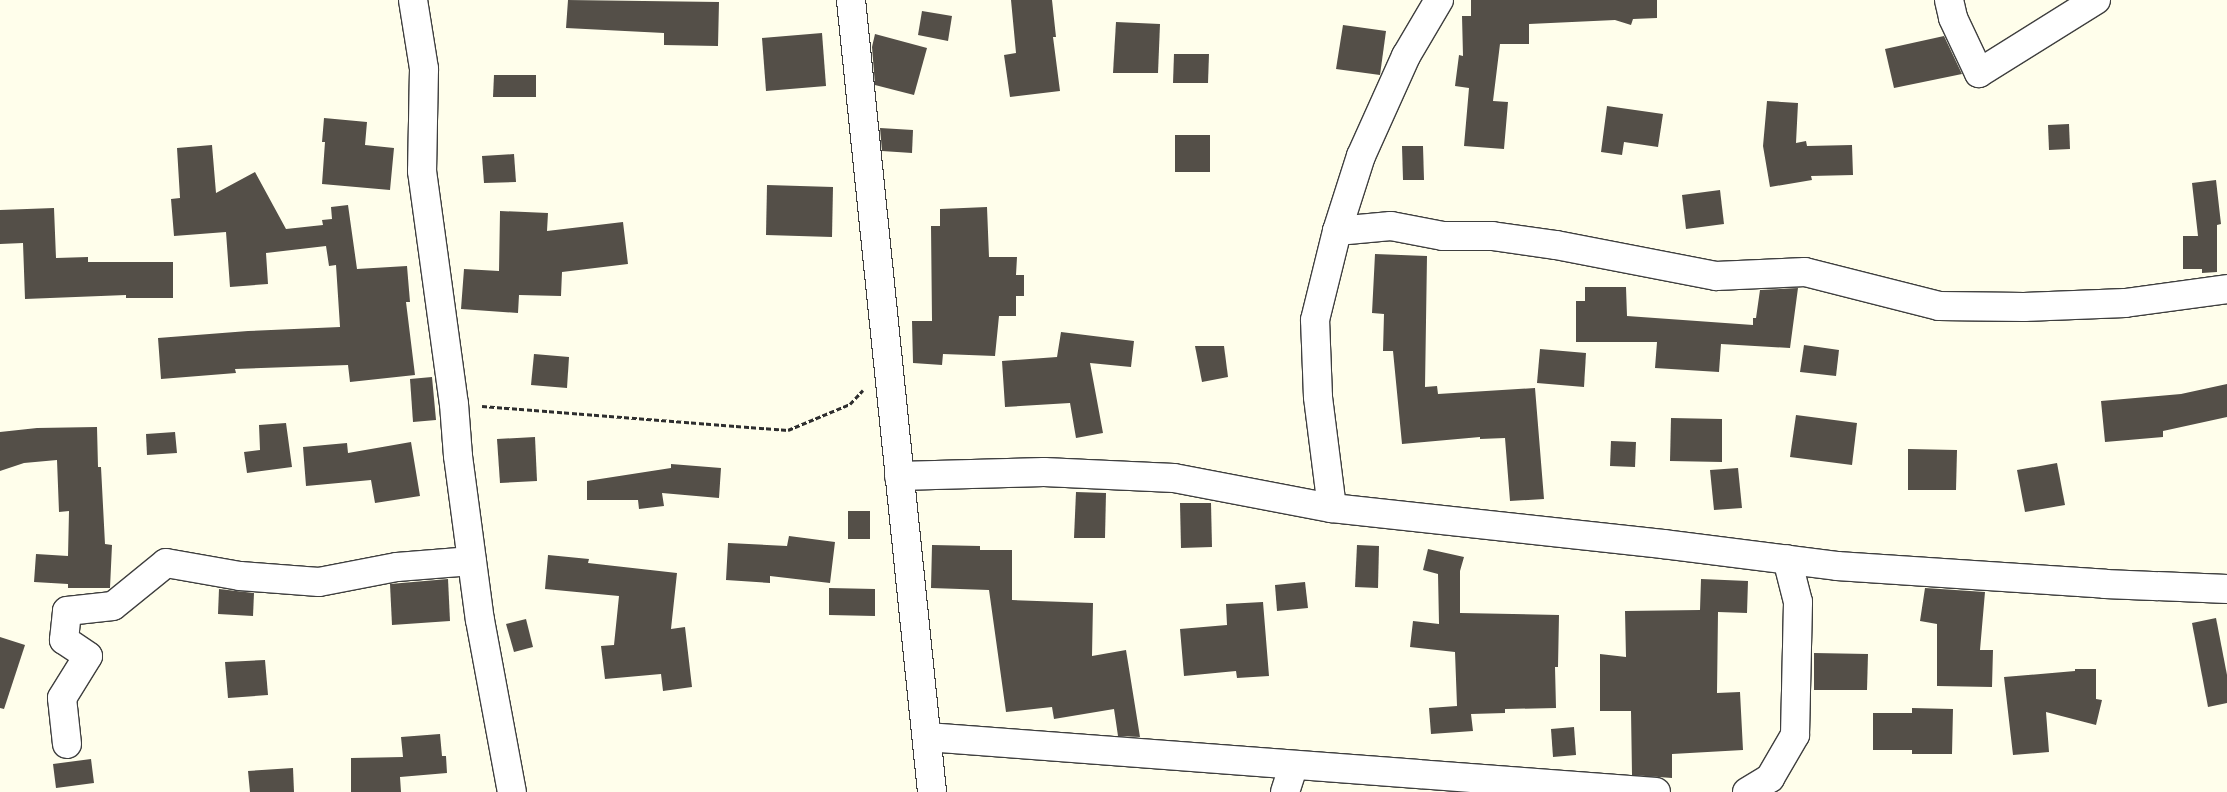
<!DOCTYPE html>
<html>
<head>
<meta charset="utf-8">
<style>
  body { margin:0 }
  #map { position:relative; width:2227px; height:792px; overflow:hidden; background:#fffeeb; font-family:Literata,serif }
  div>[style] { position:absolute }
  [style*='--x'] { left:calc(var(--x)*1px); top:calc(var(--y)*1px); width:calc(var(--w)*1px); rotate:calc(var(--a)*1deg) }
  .building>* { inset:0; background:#544f48 }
  .path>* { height:3px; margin-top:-1.5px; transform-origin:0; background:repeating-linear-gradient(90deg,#2e2e2e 0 5px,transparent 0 7.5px) }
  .roads { filter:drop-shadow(1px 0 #3f3f3f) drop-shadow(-1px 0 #3f3f3f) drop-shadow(0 1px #3f3f3f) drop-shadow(0 -1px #3f3f3f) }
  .minor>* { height:28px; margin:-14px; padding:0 14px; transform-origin:14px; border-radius:14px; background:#fff }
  span { translate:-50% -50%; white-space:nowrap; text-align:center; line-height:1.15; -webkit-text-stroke:5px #fff; paint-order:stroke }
</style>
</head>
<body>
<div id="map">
  <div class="building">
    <div style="clip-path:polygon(568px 0,719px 2px,718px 46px,664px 45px,664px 33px,566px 28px)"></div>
    <div style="clip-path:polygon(1011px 0,1052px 0,1056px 37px,1053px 37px,1060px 91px,1010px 97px,1004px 55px,1016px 53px)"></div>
    <div style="clip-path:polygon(1471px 0,1657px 0,1657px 18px,1633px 19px,1631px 25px,1615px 20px,1529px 24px,1529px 44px,1500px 44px,1493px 101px,1508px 102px,1504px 149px,1464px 146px,1469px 88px,1455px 86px,1459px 55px,1463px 56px,1462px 16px,1471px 16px)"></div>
    <div style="clip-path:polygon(922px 11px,952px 16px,948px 41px,918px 35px)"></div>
    <div style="clip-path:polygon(1116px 22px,1160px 24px,1158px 73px,1113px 73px)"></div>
    <div style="clip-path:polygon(1343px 25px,1386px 31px,1380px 75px,1336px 69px)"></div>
    <div style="clip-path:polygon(822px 33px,826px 86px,766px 91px,762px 38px)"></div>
    <div style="clip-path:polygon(875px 34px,927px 48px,914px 95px,875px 85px,872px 47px)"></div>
    <div style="clip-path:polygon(1944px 36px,1962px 74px,1894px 88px,1885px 49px)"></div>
    <div style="clip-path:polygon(1174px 54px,1209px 54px,1208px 83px,1173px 83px)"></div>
    <div style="clip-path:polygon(494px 75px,536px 75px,536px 97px,493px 97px)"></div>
    <div style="clip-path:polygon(1767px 101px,1798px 103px,1796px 143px,1806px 141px,1807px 146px,1852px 145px,1853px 175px,1811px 176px,1812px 180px,1770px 187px,1763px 146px)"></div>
    <div style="clip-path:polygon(1607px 106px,1663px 114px,1658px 147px,1624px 142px,1622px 155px,1601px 152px)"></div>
    <div style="clip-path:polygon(324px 118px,367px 122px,365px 145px,394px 148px,390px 190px,322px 184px,325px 142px,322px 142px)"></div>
    <div style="clip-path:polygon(2069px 124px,2070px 149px,2049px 150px,2048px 125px)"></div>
    <div style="clip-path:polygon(880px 128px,913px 130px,912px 153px,882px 151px)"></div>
    <div style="clip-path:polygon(1175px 135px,1210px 135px,1210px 172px,1175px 172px)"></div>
    <div style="clip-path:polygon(212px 145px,216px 193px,255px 172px,286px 229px,323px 225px,322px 220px,332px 219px,331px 207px,348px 205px,357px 269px,407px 266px,410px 302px,406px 302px,415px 375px,350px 382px,348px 365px,235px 369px,236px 373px,161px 379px,158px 338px,248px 331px,340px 327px,336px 265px,329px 266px,326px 246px,266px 253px,268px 284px,230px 287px,226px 232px,174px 236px,171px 199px,180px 198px,177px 148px)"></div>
    <div style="clip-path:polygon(1402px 146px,1423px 146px,1424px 180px,1403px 180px)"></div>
    <div style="clip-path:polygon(514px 154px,516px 182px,484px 183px,482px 156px)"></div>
    <div style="clip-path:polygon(2216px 180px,2221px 224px,2217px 225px,2217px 272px,2202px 273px,2202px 269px,2183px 269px,2183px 236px,2198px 236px,2192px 183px)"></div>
    <div style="clip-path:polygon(767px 185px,833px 187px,832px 237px,766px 235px)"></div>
    <div style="clip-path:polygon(1720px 190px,1724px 224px,1686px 229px,1682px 195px)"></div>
    <div style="clip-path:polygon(987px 207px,989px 257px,1017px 257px,1016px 275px,1024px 275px,1024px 296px,1016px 296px,1016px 316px,999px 316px,995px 356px,943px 354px,942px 365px,913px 363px,912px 321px,932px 321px,931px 226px,940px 226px,940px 209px)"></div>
    <div style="clip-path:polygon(54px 208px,56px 258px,88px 257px,88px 262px,173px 262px,173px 298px,126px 298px,126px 295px,25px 299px,23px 243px,0 244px,0 210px)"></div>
    <div style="clip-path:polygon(500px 211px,548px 213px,547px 231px,623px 222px,628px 264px,562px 272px,561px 296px,519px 295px,518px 313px,461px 309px,464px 269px,499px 271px)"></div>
    <div style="clip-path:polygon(1375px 254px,1427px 256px,1425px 387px,1437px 386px,1438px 394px,1535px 388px,1544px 499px,1510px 501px,1505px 438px,1480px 439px,1480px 437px,1402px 444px,1393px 351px,1383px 351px,1384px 314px,1372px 313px)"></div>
    <div style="clip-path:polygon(1585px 287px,1626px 287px,1627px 316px,1753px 325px,1753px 318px,1756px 318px,1760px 290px,1798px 288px,1790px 348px,1721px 344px,1719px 372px,1655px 368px,1657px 342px,1576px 342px,1576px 301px,1585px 301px)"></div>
    <div style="clip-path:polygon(1061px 332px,1134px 341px,1131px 367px,1090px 363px,1103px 433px,1076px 438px,1070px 403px,1005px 407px,1002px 361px,1057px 357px)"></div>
    <div style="clip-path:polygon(1804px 345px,1839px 350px,1836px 376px,1800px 372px)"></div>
    <div style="clip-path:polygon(1195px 346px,1224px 346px,1228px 377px,1202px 382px)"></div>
    <div style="clip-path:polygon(1540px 349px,1586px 353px,1584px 387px,1537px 383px)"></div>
    <div style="clip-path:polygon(534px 354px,569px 357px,567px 388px,531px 385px)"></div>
    <div style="clip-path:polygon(432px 377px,436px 420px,413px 422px,410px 379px)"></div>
    <div style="clip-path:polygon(2227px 384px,2227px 417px,2163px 431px,2163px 437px,2105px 442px,2101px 401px,2181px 394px)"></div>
    <div style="clip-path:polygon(1796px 415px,1857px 423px,1852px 465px,1790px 457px)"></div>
    <div style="clip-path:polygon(1671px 418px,1722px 419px,1722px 462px,1670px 461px)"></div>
    <div style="clip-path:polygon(286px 423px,292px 467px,247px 473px,244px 452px,260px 450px,259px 425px)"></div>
    <div style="clip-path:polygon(97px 427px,98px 467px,101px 467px,105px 544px,112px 545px,110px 588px,68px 588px,68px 584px,34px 582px,36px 554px,68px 556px,69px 511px,59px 512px,57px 460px,24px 463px,0 471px,0 432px,37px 428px)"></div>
    <div style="clip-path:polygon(175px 432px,177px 453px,147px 455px,146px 434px)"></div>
    <div style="clip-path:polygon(535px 437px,537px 481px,500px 483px,497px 439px)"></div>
    <div style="clip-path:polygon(1611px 441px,1636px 442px,1635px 467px,1610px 466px)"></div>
    <div style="clip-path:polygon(411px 442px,420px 496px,375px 503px,371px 480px,306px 486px,303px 447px,347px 443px,348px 453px)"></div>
    <div style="clip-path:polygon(1908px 449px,1957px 450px,1956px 490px,1908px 490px)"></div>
    <div style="clip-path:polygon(2057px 463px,2065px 505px,2025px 512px,2017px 470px)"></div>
    <div style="clip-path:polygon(671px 464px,721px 468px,719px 498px,662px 493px,664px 506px,639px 509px,638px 500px,587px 500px,587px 481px,671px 468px)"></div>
    <div style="clip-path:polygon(1738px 468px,1742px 508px,1714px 510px,1710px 470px)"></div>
    <div style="clip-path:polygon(1076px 492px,1106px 493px,1105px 538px,1074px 538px)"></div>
    <div style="clip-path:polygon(1180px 503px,1211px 503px,1212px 547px,1181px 548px)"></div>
    <div style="clip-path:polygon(848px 511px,870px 511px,870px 539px,848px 539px)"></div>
    <div style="clip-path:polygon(789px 536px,835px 542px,830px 583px,770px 576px,770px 583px,726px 580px,728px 543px,787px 546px)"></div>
    <div style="clip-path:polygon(932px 545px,980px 546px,980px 550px,1012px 550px,1012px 600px,1093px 603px,1092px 656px,1126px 650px,1140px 737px,1118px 736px,1114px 709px,1054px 719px,1052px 707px,1006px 712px,989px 590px,931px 588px)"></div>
    <div style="clip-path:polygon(1357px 545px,1379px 546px,1378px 588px,1355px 587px)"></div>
    <div style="clip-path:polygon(1428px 549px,1464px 557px,1460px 571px,1460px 613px,1559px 615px,1558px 667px,1555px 667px,1556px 708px,1505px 709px,1505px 713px,1471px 714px,1473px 731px,1431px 734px,1429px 708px,1457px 706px,1455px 652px,1410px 647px,1413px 621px,1439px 624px,1438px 574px,1423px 570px)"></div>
    <div style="clip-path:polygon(548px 555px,589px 559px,588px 563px,677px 573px,671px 629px,685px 627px,692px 687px,663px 691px,661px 674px,605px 679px,601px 646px,614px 645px,619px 596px,545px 589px)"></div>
    <div style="clip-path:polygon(448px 579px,450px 621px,392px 625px,390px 584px)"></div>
    <div style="clip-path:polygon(1701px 579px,1748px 581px,1747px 613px,1718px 612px,1717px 693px,1740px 692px,1743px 750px,1672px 754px,1672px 778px,1632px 775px,1631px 711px,1600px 711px,1600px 654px,1626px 657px,1625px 611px,1700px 610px)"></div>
    <div style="clip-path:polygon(1305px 582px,1308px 608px,1277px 611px,1275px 585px)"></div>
    <div style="clip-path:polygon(829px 588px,875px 589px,875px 616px,829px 615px)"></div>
    <div style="clip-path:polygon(1925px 588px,1985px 592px,1980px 650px,1993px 650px,1992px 687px,1937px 686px,1937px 624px,1920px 621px)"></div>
    <div style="clip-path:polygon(219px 589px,254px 593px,253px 616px,218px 614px)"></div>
    <div style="clip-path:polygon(1263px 602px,1269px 676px,1237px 678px,1236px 671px,1184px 676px,1180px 629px,1227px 625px,1226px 604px)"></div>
    <div style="clip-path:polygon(2216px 618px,2227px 675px,2227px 703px,2208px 707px,2192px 623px)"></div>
    <div style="clip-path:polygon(526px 619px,533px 647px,514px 652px,506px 624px)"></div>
    <div style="clip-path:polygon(0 637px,25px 645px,4px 709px,0 708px)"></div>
    <div style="clip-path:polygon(1814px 653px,1868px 654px,1867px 690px,1814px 690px)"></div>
    <div style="clip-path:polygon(265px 660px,268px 695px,228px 698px,225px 662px)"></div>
    <div style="clip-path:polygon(2075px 669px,2096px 669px,2096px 699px,2102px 700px,2096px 725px,2046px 712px,2049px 752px,2013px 755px,2004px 677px,2075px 671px)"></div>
    <div style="clip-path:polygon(1912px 708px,1953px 709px,1952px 754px,1912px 754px,1912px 750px,1873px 750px,1873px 713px,1912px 713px)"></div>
    <div style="clip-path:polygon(1574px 727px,1576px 755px,1553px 757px,1551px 729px)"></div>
    <div style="clip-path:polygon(440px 734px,442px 756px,446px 756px,447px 773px,400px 777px,401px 792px,351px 792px,351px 758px,403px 757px,401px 737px)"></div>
    <div style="clip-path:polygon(91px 759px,94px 783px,56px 788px,53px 764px)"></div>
    <div style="clip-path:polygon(293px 768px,294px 792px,250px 792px,248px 771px)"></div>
  </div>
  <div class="path">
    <div style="--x:482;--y:406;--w:307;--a:4.5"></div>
    <div style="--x:788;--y:430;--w:67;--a:-22.8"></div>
    <div style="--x:850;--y:404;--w:19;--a:-47"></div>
  </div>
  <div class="roads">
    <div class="minor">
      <div style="--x:413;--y:0;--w:70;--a:80.9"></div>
      <div style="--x:424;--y:69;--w:102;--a:91.1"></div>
      <div style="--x:422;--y:171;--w:235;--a:82.2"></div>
      <div style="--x:454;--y:404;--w:52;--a:85.6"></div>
      <div style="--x:458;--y:456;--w:165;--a:82.4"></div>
      <div style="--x:480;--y:620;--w:175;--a:79.5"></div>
      <div style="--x:851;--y:0;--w:796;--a:84.16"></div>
      <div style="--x:1949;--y:0;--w:18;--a:77"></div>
      <div style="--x:1953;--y:18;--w:61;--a:64.7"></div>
      <div style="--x:1979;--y:73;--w:138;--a:-32"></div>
      <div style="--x:1337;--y:231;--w:54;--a:-5.3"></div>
      <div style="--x:1391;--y:226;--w:53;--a:10.9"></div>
      <div style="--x:1443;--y:236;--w:49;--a:0"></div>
      <div style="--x:1492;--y:236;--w:65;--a:8"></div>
      <div style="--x:1556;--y:245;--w:163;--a:11"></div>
      <div style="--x:1716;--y:276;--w:89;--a:-2.6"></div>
      <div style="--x:1805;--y:272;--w:138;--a:14.2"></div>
      <div style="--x:1939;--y:306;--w:85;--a:0.7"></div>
      <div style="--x:2024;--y:307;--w:101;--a:-2.3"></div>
      <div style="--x:2125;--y:303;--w:103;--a:-7.8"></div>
      <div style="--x:899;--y:476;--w:145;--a:-1.6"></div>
      <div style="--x:1044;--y:472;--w:130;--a:2.6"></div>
      <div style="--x:1174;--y:478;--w:161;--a:10.8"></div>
      <div style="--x:1332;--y:508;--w:333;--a:6.2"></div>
      <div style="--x:1663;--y:544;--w:175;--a:7.2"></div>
      <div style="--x:1837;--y:566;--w:269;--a:3.8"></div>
      <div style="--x:2105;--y:584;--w:122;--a:2.3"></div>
      <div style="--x:1332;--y:508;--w:112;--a:-97.2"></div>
      <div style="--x:1318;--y:397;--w:77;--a:-92.2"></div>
      <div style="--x:1315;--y:320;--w:92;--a:-76.1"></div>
      <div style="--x:1337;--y:231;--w:79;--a:-72.3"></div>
      <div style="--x:1361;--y:156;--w:110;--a:-65.8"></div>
      <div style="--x:1406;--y:56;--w:65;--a:-59.5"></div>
      <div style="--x:927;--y:737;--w:731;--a:4.31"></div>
      <div style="--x:67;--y:744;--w:46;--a:-96.2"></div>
      <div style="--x:62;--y:698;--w:49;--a:-58.2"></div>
      <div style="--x:88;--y:656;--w:29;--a:-146"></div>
      <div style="--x:64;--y:640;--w:29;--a:-84"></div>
      <div style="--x:67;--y:611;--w:46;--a:-6.2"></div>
      <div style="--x:113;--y:606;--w:68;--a:-39.1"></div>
      <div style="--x:166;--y:563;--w:75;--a:10"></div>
      <div style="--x:240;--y:576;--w:79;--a:4.3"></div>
      <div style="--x:319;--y:582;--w:79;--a:-10.9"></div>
      <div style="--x:397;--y:567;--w:75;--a:-4.6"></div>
      <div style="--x:1285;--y:792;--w:28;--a:-72"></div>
      <div style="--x:1747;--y:792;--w:27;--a:-31"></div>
      <div style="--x:1770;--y:778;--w:50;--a:-59.8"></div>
      <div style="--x:1795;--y:735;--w:133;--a:-88.7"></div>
      <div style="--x:1798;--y:602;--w:44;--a:-104.3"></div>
    </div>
  </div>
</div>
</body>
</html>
